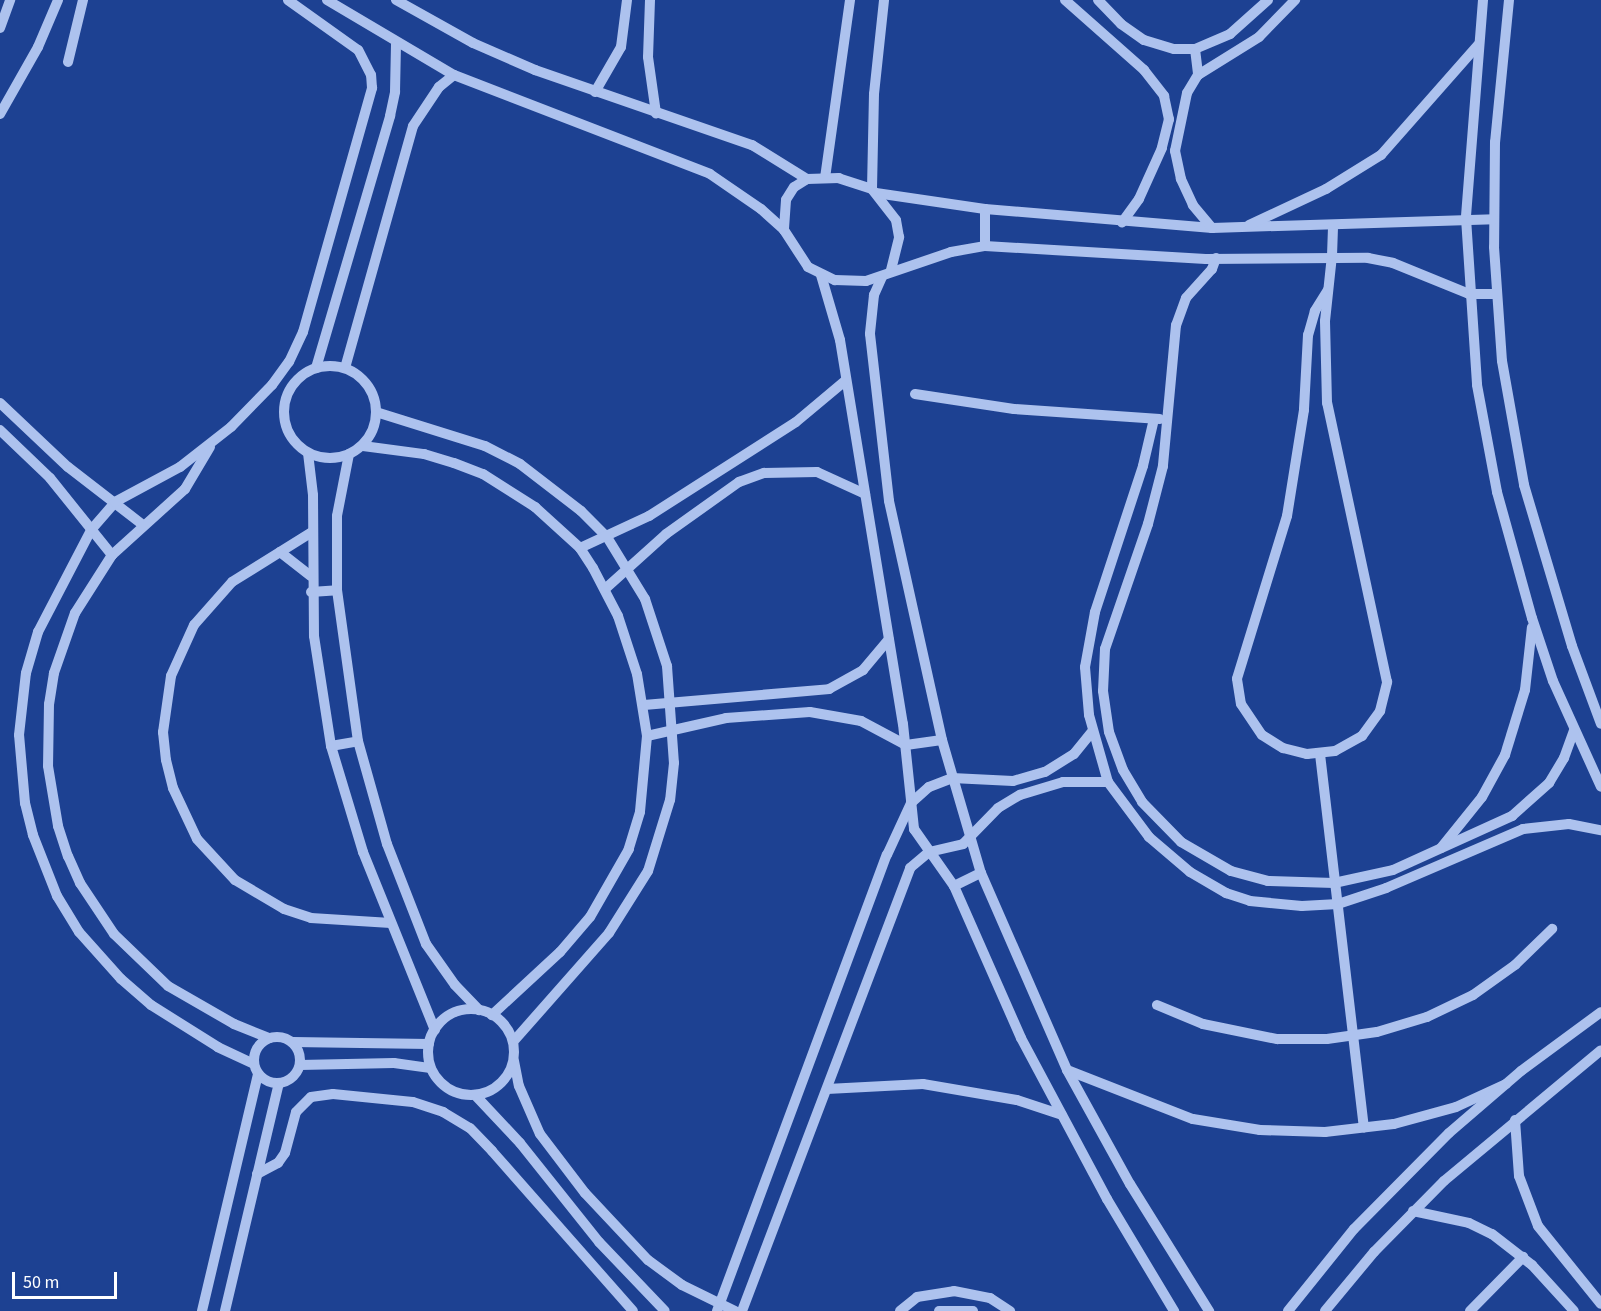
<!DOCTYPE html>
<html>
<head>
<meta charset="utf-8">
<style>
  body { margin:0 }
  #map { position:relative; width:1601px; height:1311px; overflow:hidden; background:#1d4192; font-family:"Source Sans 3",sans-serif }
  div>[style] { position:absolute }
  [style*='--x'] { left:calc(var(--x)*1px); top:calc(var(--y)*1px); width:calc(var(--w)*1px); rotate:calc(var(--a)*1deg) }
  .minor>* { height:10px; margin:-5px; padding:0 5px; transform-origin:5px; border-radius:5px; background:#adc2ee }
  .minor>.ring { margin:-5px; padding:0; box-sizing:content-box; background:none; border:10px solid #adc2ee; border-radius:50% }
  span { translate:-50% -50%; white-space:nowrap; text-align:center; line-height:1.15; -webkit-text-stroke:4.5px #1d4192; paint-order:stroke }
  .scale { position:absolute; left:12px; top:1272px; width:105px; height:27px; box-sizing:border-box; border:3px solid #fff; border-top:0; padding-left:8px; font-size:18px; line-height:21px; white-space:nowrap; color:#fff; -webkit-text-stroke:4px #1d4192; paint-order:stroke }
</style>
</head>
<body>
<div id="map">
  <div class="minor">
    <div style="--x:327;--y:0;--w:147;--a:30.6"></div>
    <div style="--x:454;--y:75;--w:274;--a:21.1"></div>
    <div style="--x:710;--y:174;--w:62;--a:34.5"></div>
    <div style="--x:761;--y:209;--w:31;--a:42"></div>
    <div style="--x:396;--y:0;--w:88;--a:29.2"></div>
    <div style="--x:473;--y:43;--w:68;--a:23.5"></div>
    <div style="--x:535;--y:70;--w:230;--a:19.1"></div>
    <div style="--x:752;--y:145;--w:65;--a:31.7"></div>
    <div style="--x:650;--y:0;--w:57;--a:92"></div>
    <div style="--x:648;--y:57;--w:57;--a:81.9"></div>
    <div style="--x:1065;--y:0;--w:106;--a:41.5"></div>
    <div style="--x:1144;--y:70;--w:33;--a:52"></div>
    <div style="--x:1164;--y:96;--w:24;--a:78"></div>
    <div style="--x:1169;--y:119;--w:30;--a:104"></div>
    <div style="--x:1162;--y:148;--w:56;--a:114.3"></div>
    <div style="--x:1139;--y:199;--w:29;--a:126"></div>
    <div style="--x:1098;--y:0;--w:33;--a:46"></div>
    <div style="--x:1121;--y:24;--w:28;--a:35"></div>
    <div style="--x:1144;--y:40;--w:31;--a:17"></div>
    <div style="--x:1174;--y:49;--w:21;--a:0"></div>
    <div style="--x:1195;--y:49;--w:38;--a:-23"></div>
    <div style="--x:1230;--y:34;--w:51;--a:-41.8"></div>
    <div style="--x:1483;--y:0;--w:219;--a:94.5"></div>
    <div style="--x:1466;--y:218;--w:167;--a:86.2"></div>
    <div style="--x:1477;--y:385;--w:109;--a:79.4"></div>
    <div style="--x:1497;--y:492;--w:131;--a:74.5"></div>
    <div style="--x:1532;--y:618;--w:66;--a:71.6"></div>
    <div style="--x:1553;--y:681;--w:116;--a:65.6"></div>
    <div style="--x:1509;--y:0;--w:143;--a:95.6"></div>
    <div style="--x:1495;--y:142;--w:105;--a:90.5"></div>
    <div style="--x:1494;--y:247;--w:114;--a:86"></div>
    <div style="--x:1502;--y:361;--w:126;--a:79.9"></div>
    <div style="--x:1524;--y:485;--w:168;--a:73.4"></div>
    <div style="--x:1572;--y:646;--w:83;--a:69.6"></div>
    <div style="--x:0;--y:28;--w:30;--a:-70"></div>
    <div style="--x:1195;--y:49;--w:26;--a:83"></div>
    <div style="--x:68;--y:62;--w:64;--a:-76.4"></div>
    <div style="--x:595;--y:92;--w:52;--a:-60"></div>
    <div style="--x:621;--y:47;--w:47;--a:-82.7"></div>
    <div style="--x:0;--y:114;--w:77;--a:-60.4"></div>
    <div style="--x:38;--y:47;--w:51;--a:-66.9"></div>
    <div style="--x:825;--y:178;--w:180;--a:-82"></div>
    <div style="--x:872;--y:189;--w:95;--a:-88.8"></div>
    <div style="--x:874;--y:94;--w:95;--a:-83.9"></div>
    <div style="--x:876;--y:193;--w:110;--a:8.4"></div>
    <div style="--x:985;--y:209;--w:228;--a:4.8"></div>
    <div style="--x:1212;--y:228;--w:282;--a:-1.8"></div>
    <div style="--x:1249;--y:225;--w:85;--a:-25.1"></div>
    <div style="--x:1326;--y:189;--w:65;--a:-31.7"></div>
    <div style="--x:1381;--y:155;--w:147;--a:-48.6"></div>
    <div style="--x:1212;--y:228;--w:30;--a:-130"></div>
    <div style="--x:1193;--y:205;--w:29;--a:-115"></div>
    <div style="--x:1181;--y:179;--w:29;--a:-102"></div>
    <div style="--x:1175;--y:151;--w:59;--a:-78.3"></div>
    <div style="--x:1187;--y:93;--w:21;--a:-59"></div>
    <div style="--x:1198;--y:75;--w:72;--a:-31.9"></div>
    <div style="--x:1259;--y:37;--w:52;--a:-45.8"></div>
    <div style="--x:985;--y:246;--w:37;--a:-90"></div>
    <div style="--x:1216;--y:258;--w:12;--a:110"></div>
    <div style="--x:1212;--y:269;--w:39;--a:132"></div>
    <div style="--x:1186;--y:298;--w:29;--a:110"></div>
    <div style="--x:1176;--y:325;--w:142;--a:95.3"></div>
    <div style="--x:1163;--y:466;--w:60;--a:104.5"></div>
    <div style="--x:1148;--y:524;--w:132;--a:109"></div>
    <div style="--x:1105;--y:649;--w:42;--a:92.7"></div>
    <div style="--x:1103;--y:691;--w:41;--a:81.7"></div>
    <div style="--x:1109;--y:732;--w:40;--a:69.8"></div>
    <div style="--x:1123;--y:770;--w:37;--a:59"></div>
    <div style="--x:1142;--y:802;--w:56;--a:45.7"></div>
    <div style="--x:1181;--y:842;--w:58;--a:30.1"></div>
    <div style="--x:1231;--y:871;--w:38;--a:15"></div>
    <div style="--x:1268;--y:881;--w:66;--a:1.7"></div>
    <div style="--x:1334;--y:883;--w:60;--a:-12.4"></div>
    <div style="--x:1393;--y:870;--w:131;--a:-24.4"></div>
    <div style="--x:1512;--y:816;--w:50;--a:-41.7"></div>
    <div style="--x:1549;--y:783;--w:29;--a:-59"></div>
    <div style="--x:1564;--y:758;--w:30;--a:-70"></div>
    <div style="--x:891;--y:270;--w:34;--a:-76"></div>
    <div style="--x:899;--y:237;--w:17;--a:-100"></div>
    <div style="--x:896;--y:220;--w:39;--a:-128"></div>
    <div style="--x:872;--y:189;--w:35;--a:-162"></div>
    <div style="--x:839;--y:178;--w:32;--a:178"></div>
    <div style="--x:807;--y:179;--w:15;--a:148"></div>
    <div style="--x:794;--y:187;--w:15;--a:122"></div>
    <div style="--x:786;--y:200;--w:30;--a:94"></div>
    <div style="--x:784;--y:230;--w:44;--a:57"></div>
    <div style="--x:808;--y:267;--w:30;--a:26"></div>
    <div style="--x:835;--y:280;--w:31;--a:2"></div>
    <div style="--x:866;--y:281;--w:90;--a:-18.8"></div>
    <div style="--x:951;--y:252;--w:35;--a:-10"></div>
    <div style="--x:985;--y:246;--w:221;--a:3.4"></div>
    <div style="--x:1206;--y:259;--w:162;--a:-0.4"></div>
    <div style="--x:1368;--y:258;--w:25;--a:11"></div>
    <div style="--x:1393;--y:263;--w:82;--a:22.2"></div>
    <div style="--x:1469;--y:294;--w:27;--a:0"></div>
    <div style="--x:821;--y:275;--w:68;--a:73.7"></div>
    <div style="--x:840;--y:340;--w:389;--a:80.7"></div>
    <div style="--x:903;--y:724;--w:106;--a:84"></div>
    <div style="--x:914;--y:829;--w:70;--a:54.9"></div>
    <div style="--x:954;--y:886;--w:166;--a:66.2"></div>
    <div style="--x:1021;--y:1038;--w:183;--a:61.9"></div>
    <div style="--x:1107;--y:1199;--w:131;--a:59.1"></div>
    <div style="--x:882;--y:277;--w:20;--a:114"></div>
    <div style="--x:874;--y:295;--w:39;--a:96"></div>
    <div style="--x:870;--y:334;--w:168;--a:83.5"></div>
    <div style="--x:889;--y:501;--w:245;--a:77.5"></div>
    <div style="--x:942;--y:740;--w:139;--a:73.7"></div>
    <div style="--x:981;--y:873;--w:215;--a:66.4"></div>
    <div style="--x:1067;--y:1070;--w:130;--a:61.1"></div>
    <div style="--x:1130;--y:1184;--w:150;--a:58.1"></div>
    <div style="--x:1328;--y:290;--w:25;--a:122"></div>
    <div style="--x:1315;--y:311;--w:25;--a:106"></div>
    <div style="--x:1308;--y:335;--w:75;--a:93.1"></div>
    <div style="--x:1304;--y:410;--w:107;--a:99.1"></div>
    <div style="--x:1287;--y:516;--w:170;--a:107.1"></div>
    <div style="--x:1237;--y:679;--w:25;--a:81"></div>
    <div style="--x:1241;--y:704;--w:37;--a:56"></div>
    <div style="--x:1262;--y:735;--w:25;--a:32"></div>
    <div style="--x:1283;--y:748;--w:25;--a:14"></div>
    <div style="--x:1307;--y:754;--w:28;--a:-6"></div>
    <div style="--x:1335;--y:751;--w:31;--a:-29"></div>
    <div style="--x:1362;--y:736;--w:31;--a:-54"></div>
    <div style="--x:1380;--y:711;--w:30;--a:-76"></div>
    <div style="--x:1387;--y:682;--w:285;--a:-102.1"></div>
    <div style="--x:1327;--y:403;--w:82;--a:-91.4"></div>
    <div style="--x:1325;--y:321;--w:65;--a:-83.9"></div>
    <div style="--x:1332;--y:256;--w:31;--a:-88"></div>
    <div class="ring" style="left:284px;top:366px;width:82px;height:82px"></div>
    <div style="--x:316;--y:368;--w:263;--a:-73.6"></div>
    <div style="--x:390;--y:116;--w:25;--a:-78"></div>
    <div style="--x:395;--y:92;--w:48;--a:-88.8"></div>
    <div style="--x:345;--y:368;--w:251;--a:-74.3"></div>
    <div style="--x:413;--y:126;--w:47;--a:-56.3"></div>
    <div style="--x:439;--y:87;--w:19;--a:-39"></div>
    <div style="--x:915;--y:394;--w:100;--a:8.6"></div>
    <div style="--x:1014;--y:409;--w:146;--a:3.9"></div>
    <div style="--x:0;--y:403;--w:93;--a:43.3"></div>
    <div style="--x:68;--y:467;--w:95;--a:37.7"></div>
    <div style="--x:376;--y:412;--w:114;--a:17.3"></div>
    <div style="--x:485;--y:446;--w:39;--a:27"></div>
    <div style="--x:520;--y:464;--w:77;--a:37.6"></div>
    <div style="--x:581;--y:511;--w:37;--a:45"></div>
    <div style="--x:607;--y:537;--w:73;--a:58.5"></div>
    <div style="--x:645;--y:599;--w:71;--a:71.8"></div>
    <div style="--x:667;--y:666;--w:97;--a:85.9"></div>
    <div style="--x:674;--y:763;--w:37;--a:96"></div>
    <div style="--x:670;--y:800;--w:74;--a:107.2"></div>
    <div style="--x:648;--y:871;--w:73;--a:122.2"></div>
    <div style="--x:609;--y:933;--w:145;--a:131.4"></div>
    <div style="--x:1154;--y:419;--w:48;--a:103.2"></div>
    <div style="--x:1143;--y:466;--w:154;--a:108.2"></div>
    <div style="--x:1095;--y:612;--w:56;--a:100.3"></div>
    <div style="--x:1085;--y:667;--w:48;--a:85.2"></div>
    <div style="--x:1089;--y:715;--w:70;--a:74.2"></div>
    <div style="--x:1108;--y:782;--w:69;--a:53.3"></div>
    <div style="--x:1149;--y:837;--w:54;--a:40.5"></div>
    <div style="--x:1190;--y:872;--w:42;--a:30.3"></div>
    <div style="--x:1226;--y:893;--w:25;--a:18"></div>
    <div style="--x:1250;--y:901;--w:52;--a:5.5"></div>
    <div style="--x:1302;--y:906;--w:36;--a:-3"></div>
    <div style="--x:1338;--y:904;--w:51;--a:-18.4"></div>
    <div style="--x:1386;--y:888;--w:149;--a:-23.3"></div>
    <div style="--x:1523;--y:829;--w:46;--a:-6.2"></div>
    <div style="--x:1569;--y:824;--w:33;--a:11"></div>
    <div style="--x:0;--y:430;--w:69;--a:43.8"></div>
    <div style="--x:50;--y:478;--w:99;--a:51.2"></div>
    <div style="--x:363;--y:446;--w:62;--a:7.5"></div>
    <div style="--x:424;--y:454;--w:31;--a:17"></div>
    <div style="--x:454;--y:463;--w:31;--a:21"></div>
    <div style="--x:483;--y:474;--w:62;--a:32.4"></div>
    <div style="--x:535;--y:507;--w:61;--a:42.3"></div>
    <div style="--x:580;--y:548;--w:24;--a:57"></div>
    <div style="--x:593;--y:568;--w:54;--a:62.5"></div>
    <div style="--x:618;--y:616;--w:61;--a:71.9"></div>
    <div style="--x:637;--y:674;--w:63;--a:80.8"></div>
    <div style="--x:647;--y:736;--w:76;--a:95.3"></div>
    <div style="--x:640;--y:812;--w:39;--a:107"></div>
    <div style="--x:629;--y:849;--w:78;--a:119.8"></div>
    <div style="--x:590;--y:917;--w:46;--a:130.6"></div>
    <div style="--x:560;--y:952;--w:93;--a:137.2"></div>
    <div style="--x:210;--y:447;--w:49;--a:120.8"></div>
    <div style="--x:185;--y:489;--w:98;--a:137.9"></div>
    <div style="--x:112;--y:555;--w:69;--a:122.5"></div>
    <div style="--x:75;--y:613;--w:64;--a:109.3"></div>
    <div style="--x:54;--y:673;--w:31;--a:99"></div>
    <div style="--x:49;--y:704;--w:62;--a:90.9"></div>
    <div style="--x:48;--y:766;--w:61;--a:80.5"></div>
    <div style="--x:58;--y:826;--w:32;--a:72"></div>
    <div style="--x:68;--y:856;--w:30;--a:66"></div>
    <div style="--x:80;--y:883;--w:61;--a:56.3"></div>
    <div style="--x:114;--y:934;--w:75;--a:43.9"></div>
    <div style="--x:168;--y:986;--w:76;--a:29.9"></div>
    <div style="--x:234;--y:1024;--w:38;--a:22"></div>
    <div style="--x:308;--y:453;--w:42;--a:83.2"></div>
    <div style="--x:313;--y:495;--w:141;--a:89.6"></div>
    <div style="--x:314;--y:636;--w:111;--a:81.2"></div>
    <div style="--x:331;--y:746;--w:111;--a:73.2"></div>
    <div style="--x:363;--y:852;--w:192;--a:68"></div>
    <div style="--x:349;--y:454;--w:63;--a:101"></div>
    <div style="--x:337;--y:516;--w:74;--a:90"></div>
    <div style="--x:337;--y:590;--w:152;--a:82.1"></div>
    <div style="--x:358;--y:741;--w:107;--a:74.3"></div>
    <div style="--x:387;--y:844;--w:107;--a:68.7"></div>
    <div style="--x:426;--y:944;--w:50;--a:54.7"></div>
    <div style="--x:455;--y:985;--w:35;--a:46"></div>
    <div style="--x:312;--y:532;--w:94;--a:148"></div>
    <div style="--x:232;--y:582;--w:57;--a:131.5"></div>
    <div style="--x:194;--y:625;--w:56;--a:114.3"></div>
    <div style="--x:171;--y:676;--w:57;--a:98.1"></div>
    <div style="--x:163;--y:732;--w:28;--a:84"></div>
    <div style="--x:166;--y:760;--w:29;--a:76"></div>
    <div style="--x:173;--y:788;--w:56;--a:64.8"></div>
    <div style="--x:197;--y:839;--w:56;--a:47.2"></div>
    <div style="--x:235;--y:880;--w:57;--a:30.6"></div>
    <div style="--x:284;--y:909;--w:28;--a:18"></div>
    <div style="--x:311;--y:918;--w:80;--a:3.6"></div>
    <div style="--x:580;--y:548;--w:76;--a:-24.9"></div>
    <div style="--x:649;--y:516;--w:174;--a:-32.6"></div>
    <div style="--x:796;--y:422;--w:64;--a:-39.9"></div>
    <div style="--x:280;--y:552;--w:39;--a:38"></div>
    <div style="--x:605;--y:589;--w:82;--a:-42"></div>
    <div style="--x:666;--y:534;--w:90;--a:-35.5"></div>
    <div style="--x:739;--y:482;--w:27;--a:-20"></div>
    <div style="--x:764;--y:473;--w:53;--a:-1.1"></div>
    <div style="--x:817;--y:472;--w:53;--a:24.6"></div>
    <div style="--x:311;--y:592;--w:26;--a:-4"></div>
    <div style="--x:644;--y:705;--w:186;--a:-4.9"></div>
    <div style="--x:829;--y:689;--w:39;--a:-29"></div>
    <div style="--x:863;--y:670;--w:40;--a:-50"></div>
    <div style="--x:647;--y:736;--w:81;--a:-12.8"></div>
    <div style="--x:726;--y:718;--w:84;--a:-4.1"></div>
    <div style="--x:810;--y:712;--w:52;--a:10"></div>
    <div style="--x:861;--y:721;--w:51;--a:28.1"></div>
    <div style="--x:906;--y:745;--w:36;--a:-8"></div>
    <div style="--x:331;--y:746;--w:27;--a:-10"></div>
    <div style="--x:1320;--y:754;--w:376;--a:83.3"></div>
    <div style="--x:1441;--y:848;--w:65;--a:-51.2"></div>
    <div style="--x:1482;--y:797;--w:48;--a:-61.3"></div>
    <div style="--x:1505;--y:755;--w:68;--a:-72.9"></div>
    <div style="--x:1525;--y:690;--w:63;--a:-83.7"></div>
    <div style="--x:954;--y:886;--w:30;--a:-26"></div>
    <div style="--x:1157;--y:1005;--w:50;--a:22.4"></div>
    <div style="--x:1203;--y:1024;--w:76;--a:11.5"></div>
    <div style="--x:1277;--y:1039;--w:50;--a:0"></div>
    <div style="--x:1327;--y:1039;--w:50;--a:-8"></div>
    <div style="--x:1377;--y:1032;--w:52;--a:-16.7"></div>
    <div style="--x:1427;--y:1017;--w:51;--a:-25.6"></div>
    <div style="--x:1473;--y:995;--w:52;--a:-35.5"></div>
    <div style="--x:1515;--y:965;--w:52;--a:-44.2"></div>
    <div class="ring" style="left:428px;top:1009px;width:76px;height:76px"></div>
    <div class="ring" style="left:254px;top:1037px;width:36px;height:36px"></div>
    <div style="--x:293;--y:1042;--w:136;--a:0.8"></div>
    <div style="--x:514;--y:1061;--w:25;--a:79"></div>
    <div style="--x:519;--y:1086;--w:52;--a:66.4"></div>
    <div style="--x:540;--y:1134;--w:74;--a:52.7"></div>
    <div style="--x:585;--y:1193;--w:92;--a:46.8"></div>
    <div style="--x:648;--y:1260;--w:42;--a:36.3"></div>
    <div style="--x:682;--y:1285;--w:59;--a:26.1"></div>
    <div style="--x:254;--y:1064;--w:40;--a:-155"></div>
    <div style="--x:218;--y:1047;--w:79;--a:-147.9"></div>
    <div style="--x:151;--y:1005;--w:40;--a:-139"></div>
    <div style="--x:121;--y:979;--w:63;--a:-131.8"></div>
    <div style="--x:79;--y:932;--w:42;--a:-121.4"></div>
    <div style="--x:57;--y:896;--w:66;--a:-111.5"></div>
    <div style="--x:33;--y:835;--w:33;--a:-104"></div>
    <div style="--x:25;--y:803;--w:68;--a:-95"></div>
    <div style="--x:19;--y:735;--w:62;--a:-83.6"></div>
    <div style="--x:26;--y:673;--w:43;--a:-73.7"></div>
    <div style="--x:38;--y:632;--w:115;--a:-62.5"></div>
    <div style="--x:91;--y:530;--w:37;--a:-49"></div>
    <div style="--x:115;--y:502;--w:74;--a:-28.3"></div>
    <div style="--x:180;--y:467;--w:65;--a:-38.1"></div>
    <div style="--x:231;--y:427;--w:59;--a:-45.7"></div>
    <div style="--x:272;--y:385;--w:29;--a:-54"></div>
    <div style="--x:289;--y:362;--w:33;--a:-65"></div>
    <div style="--x:303;--y:332;--w:254;--a:-74.2"></div>
    <div style="--x:372;--y:88;--w:13;--a:-94"></div>
    <div style="--x:371;--y:75;--w:28;--a:-117"></div>
    <div style="--x:358;--y:50;--w:86;--a:-144.5"></div>
    <div style="--x:300;--y:1065;--w:94;--a:-1.2"></div>
    <div style="--x:394;--y:1063;--w:37;--a:8"></div>
    <div style="--x:1067;--y:1070;--w:135;--a:21.3"></div>
    <div style="--x:1193;--y:1119;--w:68;--a:9.3"></div>
    <div style="--x:1260;--y:1130;--w:65;--a:1.8"></div>
    <div style="--x:1325;--y:1132;--w:69;--a:-6.6"></div>
    <div style="--x:1394;--y:1124;--w:64;--a:-15.3"></div>
    <div style="--x:1456;--y:1107;--w:55;--a:-24.7"></div>
    <div style="--x:827;--y:1089;--w:96;--a:-3"></div>
    <div style="--x:923;--y:1084;--w:95;--a:9.7"></div>
    <div style="--x:1017;--y:1100;--w:47;--a:18.4"></div>
    <div style="--x:475;--y:1095;--w:66;--a:46.8"></div>
    <div style="--x:520;--y:1143;--w:127;--a:51.4"></div>
    <div style="--x:599;--y:1242;--w:95;--a:46.3"></div>
    <div style="--x:1515;--y:1120;--w:56;--a:85.9"></div>
    <div style="--x:1519;--y:1176;--w:53;--a:69.2"></div>
    <div style="--x:1538;--y:1226;--w:100;--a:51.1"></div>
    <div style="--x:257;--y:1174;--w:24;--a:-28"></div>
    <div style="--x:278;--y:1163;--w:12;--a:-55"></div>
    <div style="--x:285;--y:1153;--w:42;--a:-75"></div>
    <div style="--x:296;--y:1112;--w:21;--a:-45"></div>
    <div style="--x:311;--y:1097;--w:22;--a:-8"></div>
    <div style="--x:333;--y:1094;--w:80;--a:5.7"></div>
    <div style="--x:413;--y:1102;--w:32;--a:18"></div>
    <div style="--x:443;--y:1112;--w:31;--a:31"></div>
    <div style="--x:470;--y:1128;--w:32;--a:46"></div>
    <div style="--x:492;--y:1151;--w:213;--a:48.6"></div>
    <div style="--x:1413;--y:1211;--w:57;--a:12.1"></div>
    <div style="--x:1469;--y:1223;--w:25;--a:26"></div>
    <div style="--x:1492;--y:1234;--w:51;--a:37.8"></div>
    <div style="--x:1532;--y:1265;--w:62;--a:47.6"></div>
    <div style="--x:202;--y:1311;--w:244;--a:-76.7"></div>
    <div style="--x:225;--y:1311;--w:234;--a:-76.7"></div>
    <div style="--x:717;--y:1311;--w:487;--a:-69.6"></div>
    <div style="--x:887;--y:855;--w:57;--a:-65.2"></div>
    <div style="--x:911;--y:803;--w:24;--a:-42"></div>
    <div style="--x:929;--y:787;--w:25;--a:-21"></div>
    <div style="--x:952;--y:778;--w:61;--a:2.8"></div>
    <div style="--x:1013;--y:781;--w:33;--a:-16"></div>
    <div style="--x:1045;--y:772;--w:34;--a:-32"></div>
    <div style="--x:1074;--y:754;--w:28;--a:-51"></div>
    <div style="--x:742;--y:1311;--w:474;--a:-69.2"></div>
    <div style="--x:910;--y:868;--w:25;--a:-40"></div>
    <div style="--x:929;--y:852;--w:35;--a:-13"></div>
    <div style="--x:963;--y:844;--w:50;--a:-45.8"></div>
    <div style="--x:998;--y:808;--w:26;--a:-31"></div>
    <div style="--x:1020;--y:795;--w:45;--a:-16.8"></div>
    <div style="--x:1063;--y:782;--w:45;--a:0"></div>
    <div style="--x:900;--y:1311;--w:22;--a:-39"></div>
    <div style="--x:917;--y:1297;--w:37;--a:-9"></div>
    <div style="--x:954;--y:1291;--w:37;--a:11"></div>
    <div style="--x:990;--y:1298;--w:24;--a:33"></div>
    <div style="--x:939;--y:1311;--w:34;--a:0"></div>
    <div style="--x:1288;--y:1311;--w:105;--a:-51.2"></div>
    <div style="--x:1354;--y:1229;--w:135;--a:-45.3"></div>
    <div style="--x:1449;--y:1133;--w:95;--a:-40.7"></div>
    <div style="--x:1521;--y:1071;--w:99;--a:-36.4"></div>
    <div style="--x:1325;--y:1311;--w:77;--a:-50.3"></div>
    <div style="--x:1374;--y:1252;--w:100;--a:-45.4"></div>
    <div style="--x:1444;--y:1181;--w:204;--a:-39.8"></div>
    <div style="--x:1470;--y:1311;--w:76;--a:-45.5"></div>
  </div>
  <div class="scale">50 m</div>
</div>
</body>
</html>
